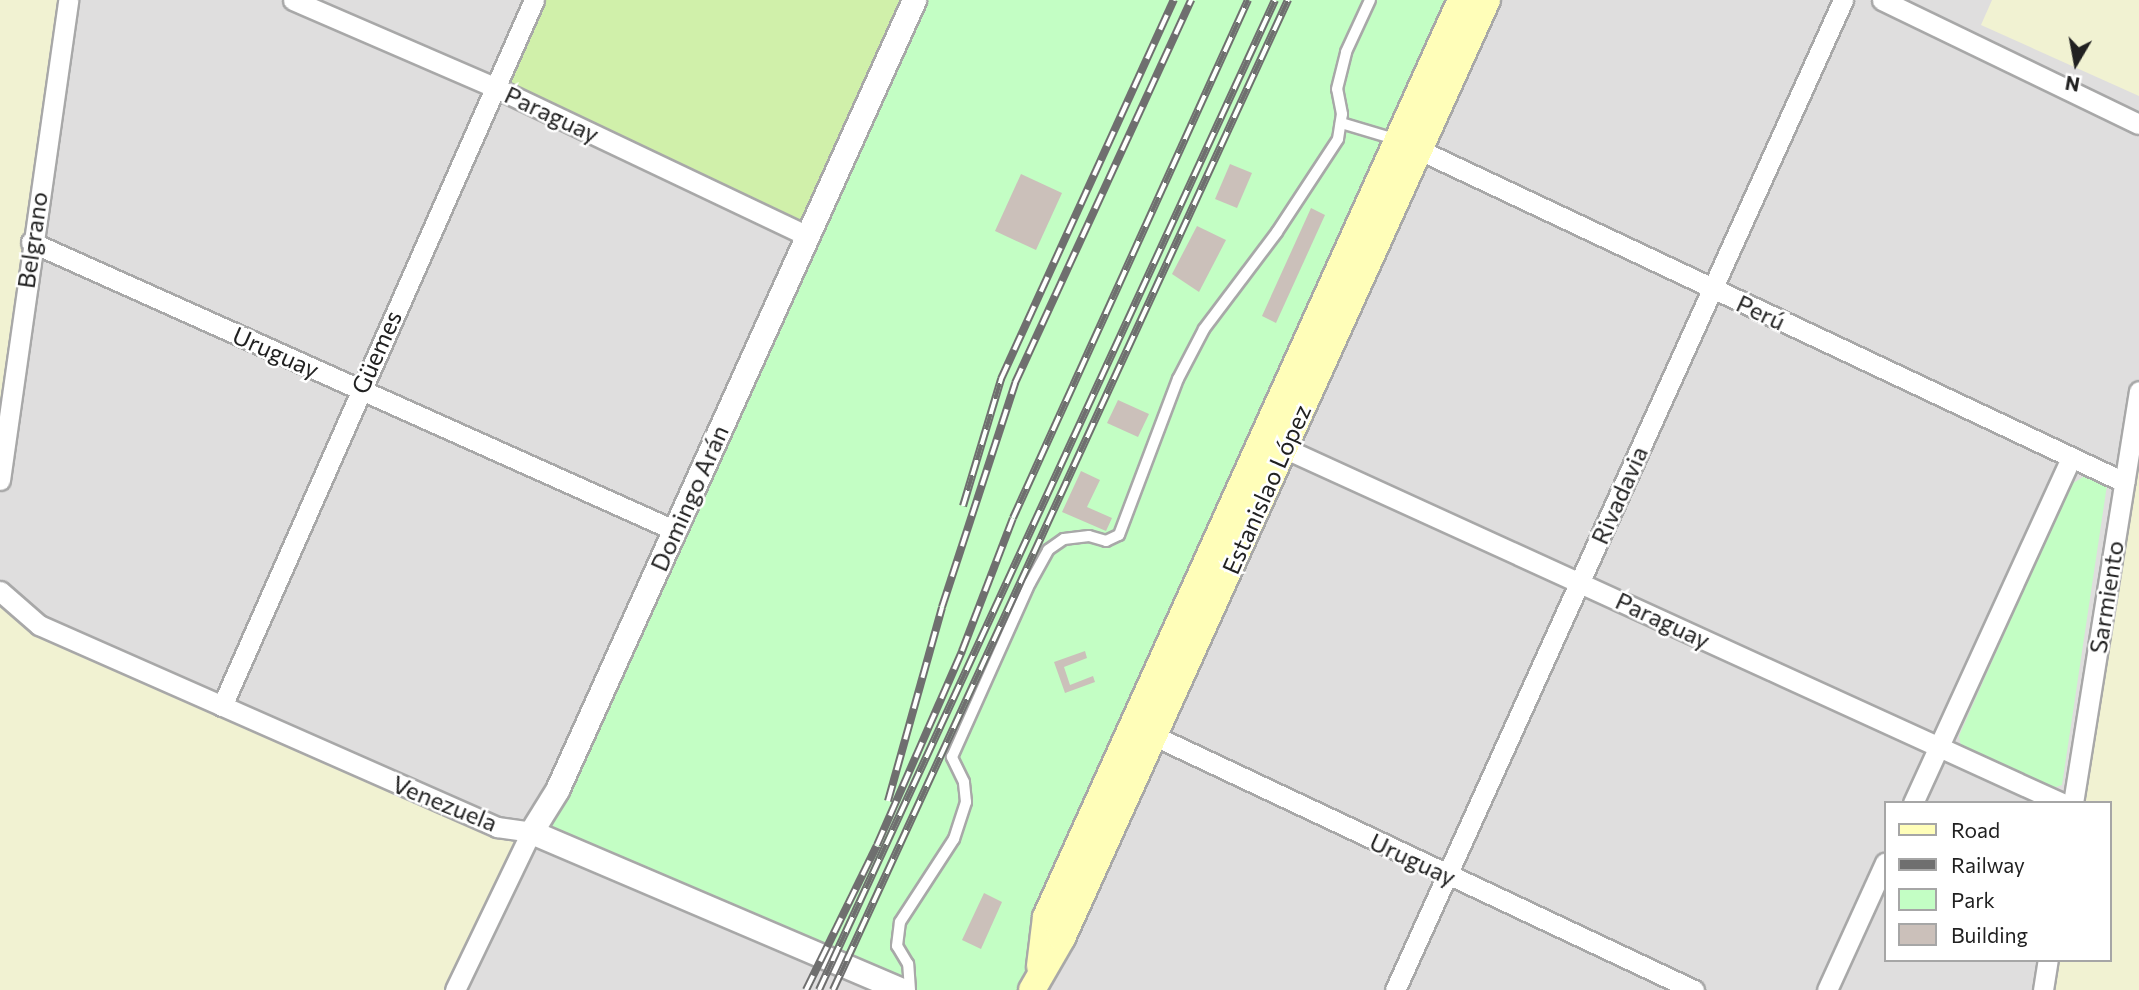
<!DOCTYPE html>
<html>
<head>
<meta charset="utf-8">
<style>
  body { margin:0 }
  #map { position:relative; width:2139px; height:990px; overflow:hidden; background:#f2eee7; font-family:Commissioner,sans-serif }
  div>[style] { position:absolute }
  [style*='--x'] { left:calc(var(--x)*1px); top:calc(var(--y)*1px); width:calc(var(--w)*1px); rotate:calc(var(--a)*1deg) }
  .residential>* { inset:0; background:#dfdede }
  .farmland>* { inset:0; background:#f1f2d2 }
  .grass>* { inset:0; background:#d0f0aa }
  .park>* { inset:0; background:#c3fec4 }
  .building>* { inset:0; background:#cbc0ba }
  .roads { filter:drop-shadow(2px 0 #a8a8a8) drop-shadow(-2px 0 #a8a8a8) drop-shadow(0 2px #a8a8a8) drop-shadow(0 -2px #a8a8a8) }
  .service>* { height:10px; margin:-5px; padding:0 5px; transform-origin:5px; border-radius:5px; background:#fff }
  .minor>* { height:19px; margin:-9.5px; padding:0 9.5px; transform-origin:9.5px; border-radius:9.5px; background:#fff }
  .tertiary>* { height:23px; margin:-11.5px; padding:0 11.5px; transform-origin:11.5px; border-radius:11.5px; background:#fff }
  .secondary>* { height:26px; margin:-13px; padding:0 13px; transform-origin:13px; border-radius:13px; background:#fffeb9 }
  .rail>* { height:8px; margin-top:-4px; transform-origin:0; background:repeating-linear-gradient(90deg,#fff 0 16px,#6f6f6f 0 32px); box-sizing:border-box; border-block:2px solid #6f6f6f }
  span { translate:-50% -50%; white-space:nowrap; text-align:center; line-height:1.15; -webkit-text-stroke:5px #fff; paint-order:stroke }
  .street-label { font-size:24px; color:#212121 }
  .legend { position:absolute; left:1884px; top:801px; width:228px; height:161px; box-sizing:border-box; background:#fff; border:2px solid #a6a6a6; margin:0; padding:9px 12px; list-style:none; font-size:21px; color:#212121 }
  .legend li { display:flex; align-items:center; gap:14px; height:35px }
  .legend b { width:35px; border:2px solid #a6a6a6 }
  .north { position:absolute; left:2041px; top:28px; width:70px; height:70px; -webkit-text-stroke:5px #fff; paint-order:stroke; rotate:190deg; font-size:19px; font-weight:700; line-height:28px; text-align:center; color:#212121 }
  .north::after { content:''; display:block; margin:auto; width:24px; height:32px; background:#212121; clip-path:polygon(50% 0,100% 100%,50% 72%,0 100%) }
</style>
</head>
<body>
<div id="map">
  <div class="residential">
    <div style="clip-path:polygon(68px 0,2139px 0,2139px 391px,2073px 803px,1885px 803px,1885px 960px,2048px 960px,2043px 990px,455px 990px,0 591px,0 480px)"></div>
  </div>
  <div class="farmland">
    <div style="clip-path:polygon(0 0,68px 0,0 480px)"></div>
    <div style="clip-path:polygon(1992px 0,2139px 0,2139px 96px,1981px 25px)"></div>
    <div style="clip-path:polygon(2139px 391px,2139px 990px,2043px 990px,2048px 960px,2109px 960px,2109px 803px,2073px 803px)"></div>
    <div style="clip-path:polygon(0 591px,39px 625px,531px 832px,455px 990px,0 990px)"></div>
  </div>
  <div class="grass">
    <div style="clip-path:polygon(534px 0,914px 0,808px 236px,494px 87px)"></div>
  </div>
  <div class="park">
    <div style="clip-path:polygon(914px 0,1461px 0,1032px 990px,902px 990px,531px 832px)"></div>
    <div style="clip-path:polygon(2088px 474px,2107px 485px,2062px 785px,2053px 788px,1970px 751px,1961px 746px,1959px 736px,2070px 485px)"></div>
  </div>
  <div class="building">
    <div style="clip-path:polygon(1230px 164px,1252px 173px,1237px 208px,1215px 199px)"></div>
    <div style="clip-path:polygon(1021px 174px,1062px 193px,1036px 250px,995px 231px)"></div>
    <div style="clip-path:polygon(1311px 208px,1325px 215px,1276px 323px,1262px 316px)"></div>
    <div style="clip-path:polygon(1197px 226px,1226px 240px,1199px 292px,1172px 274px)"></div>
    <div style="clip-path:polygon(1118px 400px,1149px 414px,1138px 437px,1107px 423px)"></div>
    <div style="clip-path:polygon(1081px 471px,1100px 480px,1087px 507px,1112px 518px,1106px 531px,1062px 512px)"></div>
    <div style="clip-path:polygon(1085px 651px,1087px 658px,1064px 667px,1070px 685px,1093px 676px,1095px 682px,1065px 693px,1054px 662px)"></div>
    <div style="clip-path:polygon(984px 893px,1002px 902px,981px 949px,962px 940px)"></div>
  </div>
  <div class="roads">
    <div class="service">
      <div style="--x:1341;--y:123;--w:59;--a:16.6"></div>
      <div style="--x:910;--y:990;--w:26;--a:-94"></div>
      <div style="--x:908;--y:964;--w:21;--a:-121"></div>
      <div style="--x:897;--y:946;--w:24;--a:-83"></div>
      <div style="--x:900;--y:922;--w:99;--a:-57"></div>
      <div style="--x:954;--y:839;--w:39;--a:-72"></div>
      <div style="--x:966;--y:802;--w:20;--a:-96"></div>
      <div style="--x:964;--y:782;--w:28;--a:-116"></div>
      <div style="--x:952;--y:757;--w:191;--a:-65.9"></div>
      <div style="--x:1030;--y:583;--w:38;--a:-61"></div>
      <div style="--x:1048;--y:550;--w:19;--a:-35"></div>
      <div style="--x:1064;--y:539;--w:25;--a:-7"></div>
      <div style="--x:1089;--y:536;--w:18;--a:16"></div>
      <div style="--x:1106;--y:541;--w:14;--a:-25"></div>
      <div style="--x:1119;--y:535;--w:167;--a:-69.3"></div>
      <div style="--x:1178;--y:379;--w:56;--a:-62.5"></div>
      <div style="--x:1204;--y:329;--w:121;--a:-53"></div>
      <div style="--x:1277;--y:232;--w:111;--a:-56.7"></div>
      <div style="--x:1338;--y:139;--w:25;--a:-81"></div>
      <div style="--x:1342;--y:114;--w:25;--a:-101"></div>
      <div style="--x:1337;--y:89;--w:38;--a:-76"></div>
      <div style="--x:1346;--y:52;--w:57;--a:-65.2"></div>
    </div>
    <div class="minor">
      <div style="--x:293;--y:0;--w:219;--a:23.4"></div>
      <div style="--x:494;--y:87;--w:348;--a:25.4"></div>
      <div style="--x:1882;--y:0;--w:285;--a:25.8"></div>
      <div style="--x:1407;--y:144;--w:793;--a:25.24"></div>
      <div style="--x:31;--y:242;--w:705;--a:24.13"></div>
      <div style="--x:1273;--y:443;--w:867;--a:24.53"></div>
      <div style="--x:0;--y:480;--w:485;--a:-81.9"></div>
      <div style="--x:0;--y:591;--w:52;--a:41.1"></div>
      <div style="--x:39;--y:625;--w:501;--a:23.8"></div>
      <div style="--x:497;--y:827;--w:34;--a:8"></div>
      <div style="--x:531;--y:832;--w:175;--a:115.7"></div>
      <div style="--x:222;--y:706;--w:772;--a:-66.16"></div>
      <div style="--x:1144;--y:731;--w:608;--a:25.22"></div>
      <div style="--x:1913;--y:803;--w:379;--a:-65.4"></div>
      <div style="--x:2073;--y:803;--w:417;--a:-80.9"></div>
      <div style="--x:1395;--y:990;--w:1087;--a:-65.65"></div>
      <div style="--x:1827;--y:990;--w:140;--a:-65.5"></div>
      <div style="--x:2043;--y:990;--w:30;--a:-81"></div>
    </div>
    <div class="tertiary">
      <div style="--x:902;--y:990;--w:403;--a:-156.9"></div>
      <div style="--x:531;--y:832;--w:49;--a:-58.2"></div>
      <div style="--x:557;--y:790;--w:867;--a:-65.68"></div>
    </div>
    <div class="secondary">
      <div style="--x:1040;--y:966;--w:49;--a:-83"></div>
      <div style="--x:1046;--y:917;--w:1007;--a:-65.65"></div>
      <div style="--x:1032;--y:990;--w:60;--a:-60"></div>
      <div style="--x:1062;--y:938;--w:1030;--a:-65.63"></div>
    </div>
  </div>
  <div class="rail">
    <div style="--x:963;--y:506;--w:133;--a:-73.3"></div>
    <div style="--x:1001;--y:379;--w:417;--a:-65.5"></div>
    <div style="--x:888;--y:801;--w:201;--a:-74.4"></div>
    <div style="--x:942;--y:607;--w:236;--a:-71.9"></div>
    <div style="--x:1015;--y:383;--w:422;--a:-65.3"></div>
    <div style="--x:806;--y:990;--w:161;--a:-63.9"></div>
    <div style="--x:877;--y:845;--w:212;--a:-66.3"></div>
    <div style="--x:962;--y:651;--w:142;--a:-69"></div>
    <div style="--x:1013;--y:518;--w:569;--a:-65.6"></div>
    <div style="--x:819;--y:990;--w:1090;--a:-65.27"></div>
    <div style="--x:833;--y:990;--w:1090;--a:-65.32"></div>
  </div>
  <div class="street-label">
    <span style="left:552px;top:114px;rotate:25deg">Paraguay</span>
    <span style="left:32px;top:240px;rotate:-82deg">Belgrano</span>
    <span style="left:1761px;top:312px;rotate:25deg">Perú</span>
    <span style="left:276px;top:352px;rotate:24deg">Uruguay</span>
    <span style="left:376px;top:352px;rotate:-66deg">Güemes</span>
    <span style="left:1266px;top:489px;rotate:-66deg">Estanislao López</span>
    <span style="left:1619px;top:495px;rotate:-66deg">Rivadavia</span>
    <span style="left:689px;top:498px;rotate:-66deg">Domingo Arán</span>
    <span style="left:2106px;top:597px;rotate:-81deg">Sarmiento</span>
    <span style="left:1663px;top:620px;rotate:25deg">Paraguay</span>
    <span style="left:445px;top:803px;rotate:22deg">Venezuela</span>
    <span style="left:1413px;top:859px;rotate:25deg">Uruguay</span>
  </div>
  <ul class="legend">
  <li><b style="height:9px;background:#fffeb9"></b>Road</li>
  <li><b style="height:9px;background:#6f6f6f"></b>Railway</li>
  <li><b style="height:19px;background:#c3fec4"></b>Park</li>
  <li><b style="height:19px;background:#cbc0ba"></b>Building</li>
  </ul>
  <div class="north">N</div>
</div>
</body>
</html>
